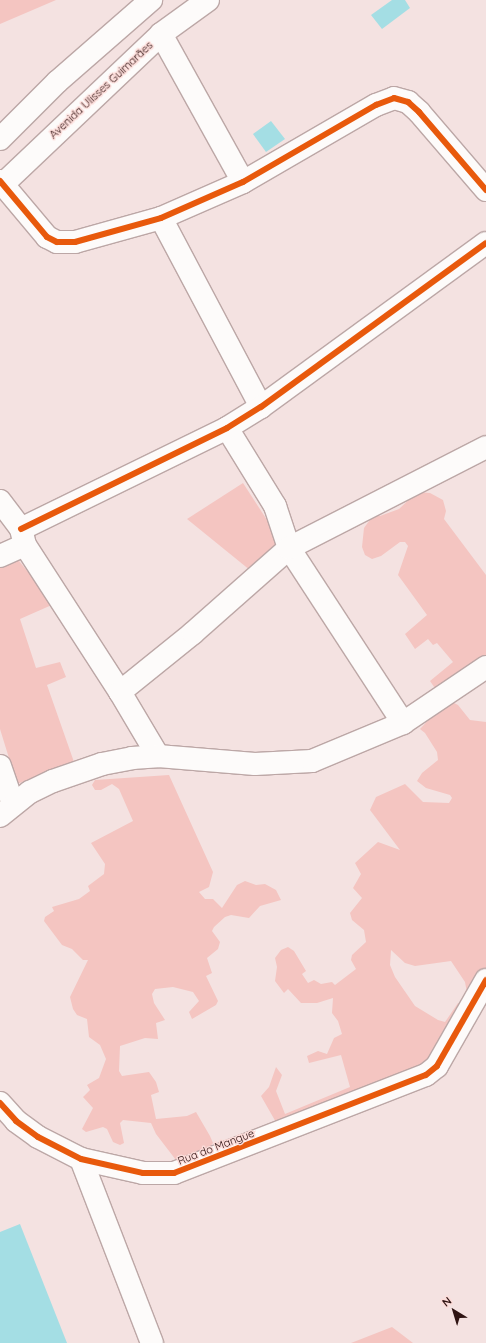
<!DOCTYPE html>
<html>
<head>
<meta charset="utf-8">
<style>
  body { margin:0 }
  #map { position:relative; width:486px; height:1343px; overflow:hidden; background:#f4e2e1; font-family:Quicksand,sans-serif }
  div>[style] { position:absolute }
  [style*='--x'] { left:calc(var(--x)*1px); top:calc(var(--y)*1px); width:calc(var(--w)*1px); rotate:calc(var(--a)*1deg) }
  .green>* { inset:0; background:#f4c5c1 }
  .water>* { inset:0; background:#a4dee4 }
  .roads { filter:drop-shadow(1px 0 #bca7a6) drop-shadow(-1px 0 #bca7a6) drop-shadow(0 1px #bca7a6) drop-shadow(0 -1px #bca7a6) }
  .minor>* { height:22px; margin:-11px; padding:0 11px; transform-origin:11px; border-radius:11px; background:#fdfbfa }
  .primary>* { height:22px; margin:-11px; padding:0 11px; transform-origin:11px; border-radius:11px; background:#fdfbfa }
  .cycleway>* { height:6px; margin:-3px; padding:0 3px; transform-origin:3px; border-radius:3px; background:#e8590c }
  span { translate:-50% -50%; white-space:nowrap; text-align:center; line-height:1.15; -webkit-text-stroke:3px #fcdcd9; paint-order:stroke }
  .street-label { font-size:11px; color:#2f1413 }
  .north { position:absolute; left:434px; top:1291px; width:40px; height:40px; -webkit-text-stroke:3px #fcdcd9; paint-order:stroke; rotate:322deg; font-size:11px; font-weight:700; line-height:16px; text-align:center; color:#2f1413 }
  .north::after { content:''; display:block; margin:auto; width:14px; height:18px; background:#2f1413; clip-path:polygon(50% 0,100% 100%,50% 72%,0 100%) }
</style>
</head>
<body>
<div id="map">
  <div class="green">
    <div style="clip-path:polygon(0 0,56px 0,0 24px)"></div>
    <div style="clip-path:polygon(243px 483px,278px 537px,277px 548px,256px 575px,187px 519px)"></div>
    <div style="clip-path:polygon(417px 492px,430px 493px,443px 500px,446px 511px,444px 519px,486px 575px,486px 667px,441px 697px,430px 681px,453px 662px,437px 643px,433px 645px,428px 639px,415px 649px,405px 634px,427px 615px,398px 575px,408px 546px,405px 542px,400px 542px,381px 556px,372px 559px,365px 555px,362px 547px,364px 528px,374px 514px,380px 516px,399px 509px)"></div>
    <div style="clip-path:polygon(15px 556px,54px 604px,20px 619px,36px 668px,60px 662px,66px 677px,47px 685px,74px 762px,17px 784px,0 729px,0 562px)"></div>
    <div style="clip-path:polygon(452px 702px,458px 705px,470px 720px,486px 722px,486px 970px,467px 993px,465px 982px,451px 961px,415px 966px,405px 963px,391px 950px,390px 965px,395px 977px,415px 1006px,438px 1020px,445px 1022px,458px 1003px,465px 1008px,424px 1071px,281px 1131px,261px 1096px,269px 1087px,276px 1067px,282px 1075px,276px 1091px,285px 1114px,350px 1087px,341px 1055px,309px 1063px,307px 1056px,318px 1051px,327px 1054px,334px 1038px,342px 1034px,338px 1021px,332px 1013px,333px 998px,317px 1003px,301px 1003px,288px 989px,284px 993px,275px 981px,277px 967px,275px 958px,281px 950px,288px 947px,294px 951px,306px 971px,302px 974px,308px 983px,314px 980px,321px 984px,332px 982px,335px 985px,356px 969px,351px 960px,352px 955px,366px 942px,364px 930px,352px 920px,350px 913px,362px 898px,353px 888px,361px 874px,355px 863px,378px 842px,400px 850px,370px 810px,376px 797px,405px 784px,423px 802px,449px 803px,452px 798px,450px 795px,426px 788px,417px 781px,422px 773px,438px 760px,437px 752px,425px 733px,420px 729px,432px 716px)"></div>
    <div style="clip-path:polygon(169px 775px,213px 872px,209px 887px,199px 892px,205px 899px,213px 899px,222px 908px,237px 885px,245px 881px,256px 885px,265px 884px,276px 890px,281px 900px,260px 906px,249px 918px,231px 915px,225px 917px,214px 927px,212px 931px,220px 942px,218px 949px,207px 958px,212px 973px,206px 976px,218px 1001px,216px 1005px,192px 1019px,189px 1012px,199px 1001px,193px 992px,173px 987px,155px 989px,152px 994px,154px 1003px,165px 1020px,156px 1023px,158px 1039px,145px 1038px,120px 1046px,119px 1071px,122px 1076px,149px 1072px,156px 1082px,159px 1092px,151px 1095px,156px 1119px,187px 1116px,196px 1112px,210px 1136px,213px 1143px,200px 1159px,179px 1164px,156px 1134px,151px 1123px,123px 1120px,120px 1123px,124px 1143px,120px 1145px,113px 1142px,107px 1129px,103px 1127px,86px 1132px,82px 1129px,93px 1108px,83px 1097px,90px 1090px,87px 1085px,99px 1078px,106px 1059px,100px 1045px,89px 1037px,87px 1019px,77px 1015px,73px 1009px,70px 997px,88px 960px,83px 960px,72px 949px,62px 945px,44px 921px,45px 917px,54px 911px,52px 907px,79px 899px,90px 891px,88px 886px,104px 874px,105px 864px,91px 843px,133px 821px,119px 789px,112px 784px,101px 790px,95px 790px,92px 785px,95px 780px)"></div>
    <div style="clip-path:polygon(392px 1327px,413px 1343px,351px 1343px)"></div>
  </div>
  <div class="water">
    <div style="clip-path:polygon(392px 0,405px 0,410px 8px,382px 29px,371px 15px)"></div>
    <div style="clip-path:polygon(271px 121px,285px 139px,266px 152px,253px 134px)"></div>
    <div style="clip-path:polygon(20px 1224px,67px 1343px,0 1343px,0 1232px)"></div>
  </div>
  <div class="roads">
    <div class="minor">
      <div style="--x:161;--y:34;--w:169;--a:61"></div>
      <div style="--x:0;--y:181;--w:73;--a:50"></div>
      <div style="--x:47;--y:237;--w:11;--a:27"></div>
      <div style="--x:57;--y:242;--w:18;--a:0"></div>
      <div style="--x:75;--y:242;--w:89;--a:-15.6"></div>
      <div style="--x:161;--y:218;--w:90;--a:-23.7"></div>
      <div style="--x:243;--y:182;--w:154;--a:-30.1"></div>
      <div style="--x:376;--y:105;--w:19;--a:-21"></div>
      <div style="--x:394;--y:98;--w:15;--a:16"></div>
      <div style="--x:408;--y:102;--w:15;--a:42"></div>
      <div style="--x:419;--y:112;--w:103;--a:49.3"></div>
      <div style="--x:161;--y:218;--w:214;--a:62.1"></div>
      <div style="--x:227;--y:428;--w:92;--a:58.4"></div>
      <div style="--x:275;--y:506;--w:44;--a:71.6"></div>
      <div style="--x:289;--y:548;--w:209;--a:56.9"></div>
      <div style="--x:0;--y:501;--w:35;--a:53"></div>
      <div style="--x:21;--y:529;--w:16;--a:76"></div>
      <div style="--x:25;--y:545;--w:175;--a:57.1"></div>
      <div style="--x:120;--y:692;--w:74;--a:59.3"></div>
      <div style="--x:21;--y:529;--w:229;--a:-26.1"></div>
      <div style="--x:227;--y:428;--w:40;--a:-32"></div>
      <div style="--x:261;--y:407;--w:278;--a:-36.1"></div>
      <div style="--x:0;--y:556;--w:27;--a:-24"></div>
      <div style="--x:120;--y:692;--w:94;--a:-38.9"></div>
      <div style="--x:193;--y:633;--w:128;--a:-41.5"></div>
      <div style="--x:289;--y:548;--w:221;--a:-27.1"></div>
      <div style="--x:0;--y:766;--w:40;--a:71.1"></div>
      <div style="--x:0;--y:816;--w:38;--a:-39"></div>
      <div style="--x:30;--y:792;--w:25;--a:-26"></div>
      <div style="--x:53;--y:781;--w:52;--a:-19.1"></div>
      <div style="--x:102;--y:764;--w:31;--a:-11"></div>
      <div style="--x:132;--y:758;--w:26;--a:-4"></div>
      <div style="--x:158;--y:756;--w:97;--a:4.7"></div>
      <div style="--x:255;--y:764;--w:57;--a:-3"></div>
      <div style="--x:312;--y:761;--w:99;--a:-22.7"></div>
      <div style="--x:403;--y:723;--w:100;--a:-34"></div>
      <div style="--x:0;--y:1103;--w:24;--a:48"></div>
      <div style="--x:16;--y:1121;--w:27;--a:36"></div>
      <div style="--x:38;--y:1137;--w:48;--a:27.1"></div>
      <div style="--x:81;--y:1159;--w:64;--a:12.7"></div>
      <div style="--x:143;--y:1173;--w:31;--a:0"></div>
      <div style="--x:174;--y:1173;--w:270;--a:-21.3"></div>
      <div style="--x:426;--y:1075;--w:14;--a:-39"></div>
      <div style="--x:437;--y:1066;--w:99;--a:-60.3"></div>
      <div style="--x:81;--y:1159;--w:197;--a:68.9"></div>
    </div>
    <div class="primary">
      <div style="--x:0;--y:139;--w:81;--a:-45"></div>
      <div style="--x:57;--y:82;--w:125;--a:-41.1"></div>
      <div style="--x:0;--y:187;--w:222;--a:-43.5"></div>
      <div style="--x:161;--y:34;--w:58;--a:-35.9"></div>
    </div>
  </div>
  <div class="cycleway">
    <div style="--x:0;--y:181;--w:73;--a:50"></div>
    <div style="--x:47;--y:237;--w:11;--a:27"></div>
    <div style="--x:57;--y:242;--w:18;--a:0"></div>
    <div style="--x:75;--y:242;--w:89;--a:-15.6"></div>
    <div style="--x:161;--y:218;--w:90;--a:-23.7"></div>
    <div style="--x:243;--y:182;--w:154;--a:-30.1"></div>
    <div style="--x:376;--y:105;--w:19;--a:-21"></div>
    <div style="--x:394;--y:98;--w:15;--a:16"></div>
    <div style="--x:408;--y:102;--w:15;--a:42"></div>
    <div style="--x:419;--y:112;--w:103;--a:49.3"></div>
    <div style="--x:21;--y:529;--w:229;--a:-26.1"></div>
    <div style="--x:227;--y:428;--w:40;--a:-32"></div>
    <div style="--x:261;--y:407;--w:278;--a:-36.1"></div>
    <div style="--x:0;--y:1103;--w:24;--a:48"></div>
    <div style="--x:16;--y:1121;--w:27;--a:36"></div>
    <div style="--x:38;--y:1137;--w:48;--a:27.1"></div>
    <div style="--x:81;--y:1159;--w:64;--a:12.7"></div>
    <div style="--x:143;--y:1173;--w:31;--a:0"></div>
    <div style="--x:174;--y:1173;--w:270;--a:-21.3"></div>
    <div style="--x:426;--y:1075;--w:14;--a:-39"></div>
    <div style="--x:437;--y:1066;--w:99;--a:-60.3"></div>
  </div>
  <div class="street-label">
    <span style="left:101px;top:90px;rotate:-43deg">Avenida Ulisses Guimarães</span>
    <span style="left:216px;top:1147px;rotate:-21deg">Rua do Mangue</span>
  </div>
  <div class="north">N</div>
</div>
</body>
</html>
